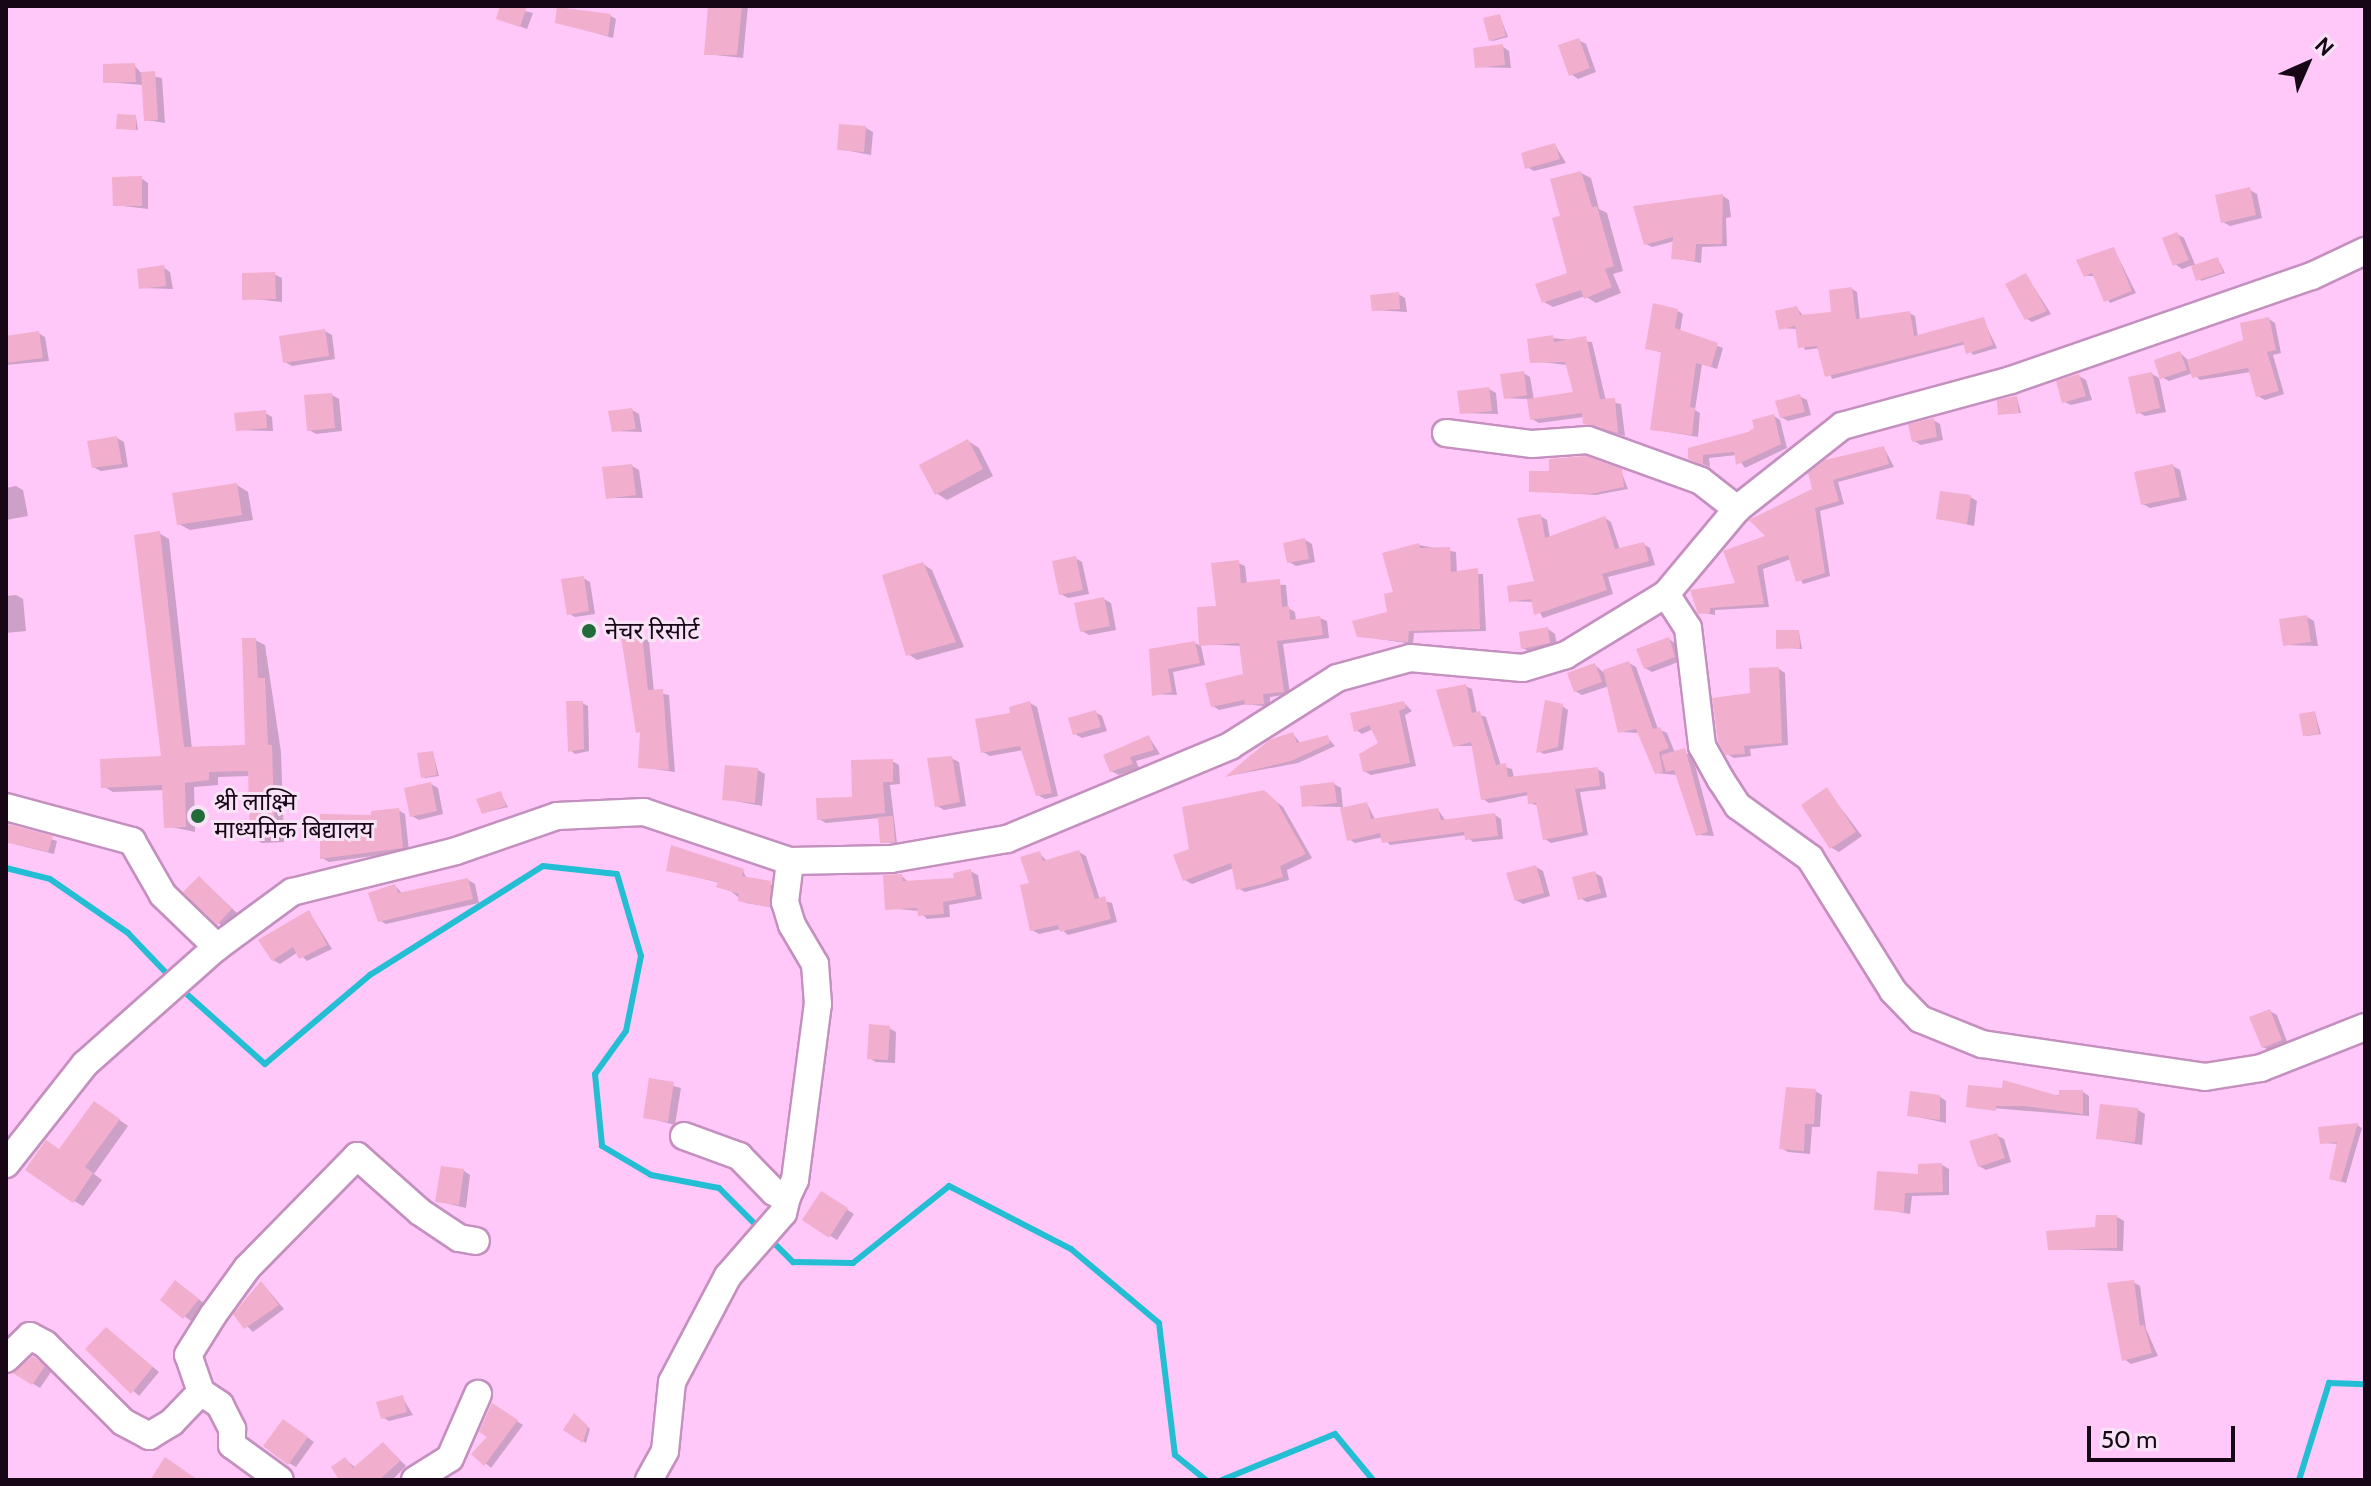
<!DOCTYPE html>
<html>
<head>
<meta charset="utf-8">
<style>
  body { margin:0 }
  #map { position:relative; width:2371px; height:1486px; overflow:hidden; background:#ffc8f9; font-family:Cabin,"Noto Sans Devanagari",sans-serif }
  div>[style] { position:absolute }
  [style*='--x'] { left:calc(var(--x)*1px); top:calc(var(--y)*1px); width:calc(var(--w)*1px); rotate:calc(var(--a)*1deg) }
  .shadow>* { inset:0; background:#0003 }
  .stream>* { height:6px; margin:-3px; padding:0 3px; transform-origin:3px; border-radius:3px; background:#23bed4 }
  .building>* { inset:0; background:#f1aecd }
  .roads { filter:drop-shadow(2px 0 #c490be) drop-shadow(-2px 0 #c490be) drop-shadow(0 2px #c490be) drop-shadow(0 -2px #c490be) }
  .minor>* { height:26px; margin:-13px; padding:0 13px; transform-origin:13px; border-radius:13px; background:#fff }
  .dots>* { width:22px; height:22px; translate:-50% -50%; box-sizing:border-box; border:4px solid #f8e2f5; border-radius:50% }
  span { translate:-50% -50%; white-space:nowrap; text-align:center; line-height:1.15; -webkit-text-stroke:6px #f8e2f5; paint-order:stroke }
  .poi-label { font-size:24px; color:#170616 }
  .left { translate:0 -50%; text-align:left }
  .frame { position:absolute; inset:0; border:8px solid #170616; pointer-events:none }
  .north { position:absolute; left:2267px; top:24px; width:80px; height:80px; -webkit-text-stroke:6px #f8e2f5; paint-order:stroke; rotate:45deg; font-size:22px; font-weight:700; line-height:32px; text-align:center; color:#170616 }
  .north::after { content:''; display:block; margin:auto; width:28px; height:36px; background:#170616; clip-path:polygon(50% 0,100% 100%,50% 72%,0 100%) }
  .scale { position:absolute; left:2087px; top:1426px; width:148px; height:36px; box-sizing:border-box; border:4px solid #170616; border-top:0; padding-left:10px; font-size:24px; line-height:28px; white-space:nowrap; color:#170616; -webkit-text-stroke:6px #f8e2f5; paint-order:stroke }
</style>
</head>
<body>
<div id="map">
  <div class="shadow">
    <div style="clip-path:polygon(502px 6px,533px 13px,527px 29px,499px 18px)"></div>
    <div style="clip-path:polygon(710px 6px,748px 6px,743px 58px,706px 54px)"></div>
    <div style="clip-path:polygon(611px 16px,616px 19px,613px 38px,557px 22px)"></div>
    <div style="clip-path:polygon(1500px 16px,1508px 37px,1493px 41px,1490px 40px)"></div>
    <div style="clip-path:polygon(1578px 40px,1586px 44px,1596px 72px,1578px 79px,1571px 74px)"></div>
    <div style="clip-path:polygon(1502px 46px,1509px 51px,1511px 68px,1477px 67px)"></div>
    <div style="clip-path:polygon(134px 65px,142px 74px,162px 78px,165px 123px,146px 120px,144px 85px,105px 82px)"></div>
    <div style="clip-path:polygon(136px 117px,138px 130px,118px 128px)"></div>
    <div style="clip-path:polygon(866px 128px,873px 132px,871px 155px,839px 149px)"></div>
    <div style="clip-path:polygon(1555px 145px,1566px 163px,1534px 171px,1527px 167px)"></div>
    <div style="clip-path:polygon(1581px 173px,1591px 178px,1599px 209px,1607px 213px,1623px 271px,1613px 274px,1621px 293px,1596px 303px,1585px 296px,1553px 307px,1544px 302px,1569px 274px,1563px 217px)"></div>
    <div style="clip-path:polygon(141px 178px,148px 183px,148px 209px,115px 205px)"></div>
    <div style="clip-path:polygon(2250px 190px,2257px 194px,2262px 218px,2230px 226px,2223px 222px)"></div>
    <div style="clip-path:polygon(1723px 196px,1729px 200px,1731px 217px,1726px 218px,1727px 246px,1702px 247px,1701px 263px,1674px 258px,1675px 241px,1652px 247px,1646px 244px)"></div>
    <div style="clip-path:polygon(2177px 234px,2184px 238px,2196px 267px,2218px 259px,2225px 273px,2201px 281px,2193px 265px,2182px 269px,2175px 264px)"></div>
    <div style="clip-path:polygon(2114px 249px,2136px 293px,2110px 303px,2096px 276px,2085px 276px)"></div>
    <div style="clip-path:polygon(163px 267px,170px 272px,173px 289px,141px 288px)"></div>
    <div style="clip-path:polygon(274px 274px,282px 278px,282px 302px,244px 298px)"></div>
    <div style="clip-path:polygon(2026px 275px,2051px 314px,2032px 322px,2027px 319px)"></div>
    <div style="clip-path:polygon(1852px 289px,1857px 292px,1860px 320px,1909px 313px,1915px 316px,1918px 337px,1983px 319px,1997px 348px,1973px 355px,1966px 344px,1832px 379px,1820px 348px,1805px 350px,1797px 329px,1781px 328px,1797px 308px,1804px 317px,1834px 314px)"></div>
    <div style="clip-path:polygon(1398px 294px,1405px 298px,1407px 312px,1374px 310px)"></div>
    <div style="clip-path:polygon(1678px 311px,1683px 314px,1680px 332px,1723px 348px,1717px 369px,1702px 364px,1695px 410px,1700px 413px,1698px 437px,1652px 429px,1663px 353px,1647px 348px)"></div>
    <div style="clip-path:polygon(2269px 319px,2275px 323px,2281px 353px,2273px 355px,2284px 394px,2265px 400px,2258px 396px,2251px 372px,2200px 380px,2193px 373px,2169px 381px,2162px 377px,2180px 353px,2189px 361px,2246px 342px)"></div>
    <div style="clip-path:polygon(325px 331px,332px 335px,335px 359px,292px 366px,285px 362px)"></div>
    <div style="clip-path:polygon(38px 333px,45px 337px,49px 361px,6px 365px,6px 338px)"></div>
    <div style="clip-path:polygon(1552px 338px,1592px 342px,1606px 401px,1621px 404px,1625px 436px,1592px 427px,1584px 417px,1539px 423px,1532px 419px,1529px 399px,1505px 398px,1523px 373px,1530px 377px,1534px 400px,1575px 394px,1567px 365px,1532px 361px)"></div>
    <div style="clip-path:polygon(2152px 374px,2159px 378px,2166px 412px,2145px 416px,2138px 412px)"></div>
    <div style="clip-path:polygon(2079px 376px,2086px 380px,2092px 400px,2071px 405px,2063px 401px)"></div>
    <div style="clip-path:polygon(1489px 389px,1496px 393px,1498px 414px,1462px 413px)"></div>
    <div style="clip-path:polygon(332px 395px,339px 399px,342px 431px,316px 434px,309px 430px)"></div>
    <div style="clip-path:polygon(1799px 396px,1807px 400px,1811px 415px,1788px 421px,1781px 417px)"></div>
    <div style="clip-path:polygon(2017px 398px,2021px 413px,2000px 414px)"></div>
    <div style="clip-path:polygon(632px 410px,639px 414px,642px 432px,614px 431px)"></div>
    <div style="clip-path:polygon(265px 413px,272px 417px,273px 431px,238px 430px)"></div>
    <div style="clip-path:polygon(1774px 416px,1780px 420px,1787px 448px,1745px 468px,1736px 455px,1709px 458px,1710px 467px,1697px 462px,1690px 450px,1749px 434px)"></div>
    <div style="clip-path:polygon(1933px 420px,1940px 424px,1943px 440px,1921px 445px,1914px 441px)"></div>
    <div style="clip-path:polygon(117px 438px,124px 442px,128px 467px,101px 471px,93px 467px)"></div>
    <div style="clip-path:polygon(968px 441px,979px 448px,993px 476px,947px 500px,936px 493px)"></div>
    <div style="clip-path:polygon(1884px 448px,1894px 467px,1838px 482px,1844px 504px,1820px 511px,1830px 576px,1803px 584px,1791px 559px,1763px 569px,1769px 607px,1715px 610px,1715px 615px,1699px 612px,1693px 592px,1738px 585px,1768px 537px,1814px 490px)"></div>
    <div style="clip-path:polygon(632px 466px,639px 470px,643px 498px,608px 498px)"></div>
    <div style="clip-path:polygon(2173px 466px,2180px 470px,2187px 500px,2150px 508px,2143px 504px)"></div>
    <div style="clip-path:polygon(1621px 471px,1628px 489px,1596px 495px,1531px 491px,1551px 473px)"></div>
    <div style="clip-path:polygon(237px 485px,248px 492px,253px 520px,190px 530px,179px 524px)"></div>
    <div style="clip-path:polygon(16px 486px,23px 490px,28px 516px,6px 520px,6px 488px)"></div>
    <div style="clip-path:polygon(1970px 497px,1977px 501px,1974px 526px,1938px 518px)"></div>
    <div style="clip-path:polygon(1540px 516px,1547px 520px,1550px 538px,1605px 518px,1611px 522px,1620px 550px,1643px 544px,1650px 548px,1655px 565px,1608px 577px,1613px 594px,1543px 618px,1534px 602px,1511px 601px,1536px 583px)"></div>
    <div style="clip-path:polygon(159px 533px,169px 539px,192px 749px,247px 747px,255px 640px,265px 645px,281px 752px,284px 842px,262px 843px,252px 837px,250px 776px,218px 777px,218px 785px,194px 787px,195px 832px,166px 826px,164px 790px,113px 792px,103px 786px,164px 758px)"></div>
    <div style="clip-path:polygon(1305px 540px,1312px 544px,1315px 562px,1296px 566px,1289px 562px)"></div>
    <div style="clip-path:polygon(1419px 545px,1456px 552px,1457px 574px,1483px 574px,1486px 631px,1414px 633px,1413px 644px,1358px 636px,1389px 613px)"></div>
    <div style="clip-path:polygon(1075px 558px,1082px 562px,1089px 594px,1068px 598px,1061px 594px)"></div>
    <div style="clip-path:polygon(1238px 563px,1245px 566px,1247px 584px,1286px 585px,1288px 608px,1295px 612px,1296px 621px,1320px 618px,1327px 621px,1329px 638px,1283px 644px,1290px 694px,1270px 697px,1270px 707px,1246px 704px,1219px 710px,1213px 706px,1245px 676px,1241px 646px,1201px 644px)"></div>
    <div style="clip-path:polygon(923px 564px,932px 570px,964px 647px,917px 660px,908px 654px)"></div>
    <div style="clip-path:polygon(583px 578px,590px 582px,595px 614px,575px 617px,568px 613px)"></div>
    <div style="clip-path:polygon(16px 595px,23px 599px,26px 631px,6px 633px,6px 596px)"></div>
    <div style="clip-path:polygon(1104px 599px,1111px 603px,1116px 630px,1089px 635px,1082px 631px)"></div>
    <div style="clip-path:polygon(2307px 617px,2314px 621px,2318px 646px,2285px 645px)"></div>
    <div style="clip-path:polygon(1548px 629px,1555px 634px,1557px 646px,1530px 652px,1523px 648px)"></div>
    <div style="clip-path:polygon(1799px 632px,1802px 649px,1778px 647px)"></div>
    <div style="clip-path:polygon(642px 637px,649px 641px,654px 692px,669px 695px,675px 772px,640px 767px)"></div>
    <div style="clip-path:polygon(1669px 639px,1676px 644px,1681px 661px,1652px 672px,1645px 668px)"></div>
    <div style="clip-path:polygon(1195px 643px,1201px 646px,1205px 665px,1173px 672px,1177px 695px,1153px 694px,1151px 651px)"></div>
    <div style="clip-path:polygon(1629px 663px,1636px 667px,1658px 729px,1667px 733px,1675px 753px,1692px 754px,1714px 836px,1698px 835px,1677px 775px,1656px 773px,1640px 733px,1620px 732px,1609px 686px,1582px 695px,1575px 691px,1595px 665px,1603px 672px)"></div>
    <div style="clip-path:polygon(1779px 669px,1785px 673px,1788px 745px,1750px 749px,1751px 756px,1734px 758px,1727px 754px,1753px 695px)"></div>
    <div style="clip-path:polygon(1465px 686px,1472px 689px,1477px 714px,1486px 717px,1501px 766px,1512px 769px,1514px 778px,1597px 769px,1604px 773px,1606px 789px,1580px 792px,1588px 835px,1551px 843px,1545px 839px,1539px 806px,1530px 803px,1529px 795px,1489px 803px,1483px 799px,1473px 746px,1455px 746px)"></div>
    <div style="clip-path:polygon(582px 703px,588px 706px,589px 751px,575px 754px,570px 750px)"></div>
    <div style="clip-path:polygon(1030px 703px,1037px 707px,1058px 796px,1045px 799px,1038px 795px,1023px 750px,990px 756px,983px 752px,1013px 714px)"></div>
    <div style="clip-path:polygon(1404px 703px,1412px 711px,1405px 715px,1416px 766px,1371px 775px,1364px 771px,1381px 744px,1373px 729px,1362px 734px,1356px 730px)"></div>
    <div style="clip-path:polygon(1562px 706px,1568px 710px,1563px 750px,1544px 754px,1538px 751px)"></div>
    <div style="clip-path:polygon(1095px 712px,1102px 716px,1107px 731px,1082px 738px,1075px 734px)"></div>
    <div style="clip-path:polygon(2315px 713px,2321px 734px,2307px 736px,2305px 735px)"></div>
    <div style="clip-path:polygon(1293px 734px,1301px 744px,1327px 737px,1335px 746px,1298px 763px,1228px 776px,1251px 755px)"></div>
    <div style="clip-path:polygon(1149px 737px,1160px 754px,1136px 761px,1139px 768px,1119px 775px,1111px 771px)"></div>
    <div style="clip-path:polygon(433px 753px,439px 776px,425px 778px,422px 776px)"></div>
    <div style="clip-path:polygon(951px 758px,959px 762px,966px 806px,944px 810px,937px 806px)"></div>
    <div style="clip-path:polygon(892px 761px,899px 765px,900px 784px,890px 785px,897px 843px,882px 842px,880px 818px,826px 823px,819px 819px,854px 799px)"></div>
    <div style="clip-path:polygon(758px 770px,765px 774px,762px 806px,724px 799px)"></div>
    <div style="clip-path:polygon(431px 784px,438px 788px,443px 814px,419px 820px,412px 816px)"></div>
    <div style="clip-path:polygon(1334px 784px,1341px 788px,1343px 809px,1367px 804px,1376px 821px,1438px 810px,1446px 821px,1495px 815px,1501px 819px,1503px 839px,1473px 842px,1466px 835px,1390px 845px,1383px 837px,1355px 843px,1349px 839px,1341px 807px,1304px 806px)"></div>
    <div style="clip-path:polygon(1827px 790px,1862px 836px,1839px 852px,1832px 848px)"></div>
    <div style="clip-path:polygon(1264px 792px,1283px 807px,1312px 858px,1287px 870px,1289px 880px,1245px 892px,1238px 888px,1234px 868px,1192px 884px,1185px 880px,1191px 850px)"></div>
    <div style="clip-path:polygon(500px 793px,508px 807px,483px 813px)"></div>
    <div style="clip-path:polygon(398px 810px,405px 814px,409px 851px,329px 862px,322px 858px,374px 817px)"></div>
    <div style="clip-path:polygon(6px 825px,57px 841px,54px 854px,6px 842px)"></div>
    <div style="clip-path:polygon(1079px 852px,1086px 856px,1100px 900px,1112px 903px,1117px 922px,1068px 935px,1061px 929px,1039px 934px,1032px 930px,1031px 885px,1039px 853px,1048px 862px)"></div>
    <div style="clip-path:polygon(1536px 867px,1543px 871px,1550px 896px,1523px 904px,1516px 900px)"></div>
    <div style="clip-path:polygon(668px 870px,743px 871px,747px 879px,776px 886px,775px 908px,746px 903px,720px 883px)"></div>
    <div style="clip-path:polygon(970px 871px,978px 875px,982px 899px,949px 905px,950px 917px,927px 919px,919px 911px,887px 908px,902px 876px,909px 883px,956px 880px)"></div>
    <div style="clip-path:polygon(1595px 873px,1602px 877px,1607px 897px,1587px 902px,1580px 898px)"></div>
    <div style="clip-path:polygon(200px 878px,238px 914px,225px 927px,218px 923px)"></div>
    <div style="clip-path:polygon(468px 880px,475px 884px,479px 903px,386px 924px,379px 920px,395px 886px,403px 894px)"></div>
    <div style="clip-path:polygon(309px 912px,332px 949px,307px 961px,298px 952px,280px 964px,273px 960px)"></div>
    <div style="clip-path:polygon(2270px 1011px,2277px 1015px,2288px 1044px,2270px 1051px,2263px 1047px)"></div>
    <div style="clip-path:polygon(889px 1028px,896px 1032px,895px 1063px,876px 1062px,869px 1058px)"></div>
    <div style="clip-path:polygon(651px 1080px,681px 1088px,675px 1125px,645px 1117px)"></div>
    <div style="clip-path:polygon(1815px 1091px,1822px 1095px,1820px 1127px,1812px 1127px,1810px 1154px,1788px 1152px,1781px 1148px)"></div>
    <div style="clip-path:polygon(2083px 1092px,2089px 1096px,2089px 1116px,1968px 1106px)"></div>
    <div style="clip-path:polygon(1939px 1096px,1946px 1101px,1946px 1123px,1909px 1115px)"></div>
    <div style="clip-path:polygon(104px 1109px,128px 1126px,94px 1174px,102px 1180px,83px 1206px,74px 1201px,60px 1151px)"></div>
    <div style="clip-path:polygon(2138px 1110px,2145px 1114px,2142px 1145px,2099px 1138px)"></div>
    <div style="clip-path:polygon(2357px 1125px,2362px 1128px,2346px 1183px,2336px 1180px,2339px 1144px,2322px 1143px)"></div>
    <div style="clip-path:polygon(1996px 1135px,2004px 1139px,2011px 1162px,1986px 1170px,1979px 1166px)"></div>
    <div style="clip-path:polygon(1942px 1165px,1949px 1169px,1949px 1195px,1912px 1196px,1910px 1214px,1876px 1208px)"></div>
    <div style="clip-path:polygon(464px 1171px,470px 1175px,466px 1208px,437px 1201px)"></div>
    <div style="clip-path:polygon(821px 1193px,854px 1214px,837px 1240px,805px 1220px)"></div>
    <div style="clip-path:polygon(2117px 1217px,2124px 1221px,2123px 1251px,2050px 1249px)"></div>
    <div style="clip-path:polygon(2133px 1282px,2140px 1286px,2146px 1329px,2158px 1356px,2131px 1364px,2124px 1359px)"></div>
    <div style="clip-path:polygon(262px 1283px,284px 1309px,253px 1332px,236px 1315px)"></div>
    <div style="clip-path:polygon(183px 1287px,205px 1304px,191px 1321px,162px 1300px)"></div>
    <div style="clip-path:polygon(107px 1329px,159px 1372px,139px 1396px,88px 1349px)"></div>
    <div style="clip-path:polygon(40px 1362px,51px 1372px,40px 1388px,16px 1373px)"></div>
    <div style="clip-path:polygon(402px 1397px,413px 1415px,389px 1421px,382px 1417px)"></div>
    <div style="clip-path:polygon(493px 1406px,523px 1425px,491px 1468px,474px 1453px,490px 1437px)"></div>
    <div style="clip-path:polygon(577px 1417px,590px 1429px,586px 1443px,566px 1430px)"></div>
    <div style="clip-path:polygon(290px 1425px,314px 1442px,296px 1467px,289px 1463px)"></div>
    <div style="clip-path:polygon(384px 1444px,406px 1466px,392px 1480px,344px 1480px,345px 1459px,356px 1468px)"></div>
  </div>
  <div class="stream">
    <div style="--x:6;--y:868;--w:45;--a:14"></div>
    <div style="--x:50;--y:879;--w:95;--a:34.7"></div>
    <div style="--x:128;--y:933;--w:64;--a:46.3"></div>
    <div style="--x:180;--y:988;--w:114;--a:41.8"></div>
    <div style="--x:265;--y:1064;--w:138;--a:-40.3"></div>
    <div style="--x:370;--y:975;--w:204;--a:-32.2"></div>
    <div style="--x:543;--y:866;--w:74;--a:6.2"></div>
    <div style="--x:617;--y:874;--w:85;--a:73.7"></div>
    <div style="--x:641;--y:956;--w:76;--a:101.3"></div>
    <div style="--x:626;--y:1031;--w:53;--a:125.8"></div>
    <div style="--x:595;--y:1074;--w:72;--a:84.4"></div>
    <div style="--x:602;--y:1146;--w:57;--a:30.6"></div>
    <div style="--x:651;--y:1175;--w:69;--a:10.8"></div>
    <div style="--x:719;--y:1188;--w:58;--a:45"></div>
    <div style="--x:770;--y:1239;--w:33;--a:45"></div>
    <div style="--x:793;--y:1262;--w:60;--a:1"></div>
    <div style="--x:853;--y:1263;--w:123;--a:-38.7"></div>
    <div style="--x:949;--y:1186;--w:137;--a:27.3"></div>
    <div style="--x:1071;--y:1249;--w:115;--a:40.1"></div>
    <div style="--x:1159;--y:1323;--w:133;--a:83.1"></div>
    <div style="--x:1175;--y:1455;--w:40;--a:39"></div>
    <div style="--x:1222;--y:1480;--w:122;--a:-22.2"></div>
    <div style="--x:1335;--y:1434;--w:60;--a:50.4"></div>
    <div style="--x:2299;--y:1480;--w:102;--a:-72.8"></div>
    <div style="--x:2329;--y:1383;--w:36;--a:2"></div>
  </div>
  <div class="building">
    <div style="clip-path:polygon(500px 6px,527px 6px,520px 27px,496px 19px)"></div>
    <div style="clip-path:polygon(708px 6px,742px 6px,737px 55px,704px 55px)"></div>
    <div style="clip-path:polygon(557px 7px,611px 14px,608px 36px,555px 23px)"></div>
    <div style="clip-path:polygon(1500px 14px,1506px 36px,1489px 41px,1483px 18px)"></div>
    <div style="clip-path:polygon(1579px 38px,1590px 68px,1569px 76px,1558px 45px)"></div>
    <div style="clip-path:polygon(1503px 44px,1505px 65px,1475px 68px,1473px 48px)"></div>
    <div style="clip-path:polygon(135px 63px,136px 82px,103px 83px,103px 64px)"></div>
    <div style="clip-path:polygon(155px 71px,158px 120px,144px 121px,141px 72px)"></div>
    <div style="clip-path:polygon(117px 114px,136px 115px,136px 130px,116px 129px)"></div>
    <div style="clip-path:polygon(839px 124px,866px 126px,864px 152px,837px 150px)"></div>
    <div style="clip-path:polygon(1555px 143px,1560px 159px,1525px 169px,1521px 153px)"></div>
    <div style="clip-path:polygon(1581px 171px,1592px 207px,1597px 206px,1614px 266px,1605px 269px,1612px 287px,1584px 299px,1581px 290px,1542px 303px,1535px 284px,1567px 273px,1552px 218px,1560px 216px,1550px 179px)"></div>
    <div style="clip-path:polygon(142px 176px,142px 206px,113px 206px,112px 177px)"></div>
    <div style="clip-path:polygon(2250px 187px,2256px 215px,2221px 223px,2215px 195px)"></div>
    <div style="clip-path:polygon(1723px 194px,1722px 244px,1696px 244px,1695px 261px,1671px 259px,1673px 237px,1644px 245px,1633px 206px)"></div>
    <div style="clip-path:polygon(2177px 232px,2189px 260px,2173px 266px,2162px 238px)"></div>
    <div style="clip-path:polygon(2114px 247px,2132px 291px,2104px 302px,2092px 273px,2084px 277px,2076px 260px)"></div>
    <div style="clip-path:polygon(2218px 257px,2223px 272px,2196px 281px,2191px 266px)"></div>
    <div style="clip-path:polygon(164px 265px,166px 286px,139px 289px,137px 269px)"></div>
    <div style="clip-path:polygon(275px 272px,276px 299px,242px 300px,242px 273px)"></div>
    <div style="clip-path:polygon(2026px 273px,2047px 311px,2025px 320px,2005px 284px)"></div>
    <div style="clip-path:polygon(1852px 287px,1856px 319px,1910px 311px,1914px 336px,1984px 317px,1993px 345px,1966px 354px,1963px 342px,1825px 377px,1817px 346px,1798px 348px,1795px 326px,1779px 330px,1775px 311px,1797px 306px,1800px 315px,1831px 312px,1829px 290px)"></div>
    <div style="clip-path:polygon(1399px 292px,1400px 309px,1372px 311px,1370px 295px)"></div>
    <div style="clip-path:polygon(1653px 303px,1678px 309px,1675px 328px,1718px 343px,1711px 367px,1696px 363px,1690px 407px,1695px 408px,1692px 435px,1650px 430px,1661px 352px,1645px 349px)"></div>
    <div style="clip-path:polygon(2269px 317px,2276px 350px,2267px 352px,2279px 391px,2256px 397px,2248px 368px,2192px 378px,2187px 360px,2243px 340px,2240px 323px)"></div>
    <div style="clip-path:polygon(325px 329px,329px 356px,283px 363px,279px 336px)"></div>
    <div style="clip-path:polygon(39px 331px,43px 358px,6px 363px,6px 336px)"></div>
    <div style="clip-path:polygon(1553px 335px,1554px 342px,1586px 336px,1600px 399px,1615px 398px,1618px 433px,1583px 424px,1582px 413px,1530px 420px,1527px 399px,1573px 392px,1565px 362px,1530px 363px,1527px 339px)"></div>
    <div style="clip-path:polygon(2180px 351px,2187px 370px,2160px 379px,2154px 360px)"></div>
    <div style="clip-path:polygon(1524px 371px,1527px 395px,1504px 399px,1500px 374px)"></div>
    <div style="clip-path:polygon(2152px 372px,2160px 408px,2136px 414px,2128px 377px)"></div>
    <div style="clip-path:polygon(2079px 374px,2086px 396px,2062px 403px,2056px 381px)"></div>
    <div style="clip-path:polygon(1489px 387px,1492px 411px,1460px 414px,1457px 391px)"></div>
    <div style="clip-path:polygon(332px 393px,335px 428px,307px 431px,304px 395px)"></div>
    <div style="clip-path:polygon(1800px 394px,1805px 412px,1780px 418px,1775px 401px)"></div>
    <div style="clip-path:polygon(2017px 396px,2019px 413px,1998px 415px,1997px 400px)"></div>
    <div style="clip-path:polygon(632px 408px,636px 429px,612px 432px,608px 411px)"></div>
    <div style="clip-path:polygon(266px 410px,267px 428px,236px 431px,234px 413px)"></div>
    <div style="clip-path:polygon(1774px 414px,1781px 444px,1736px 465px,1734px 452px,1703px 455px,1703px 465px,1688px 459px,1688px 448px,1748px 432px,1754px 428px,1752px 420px)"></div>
    <div style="clip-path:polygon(1934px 418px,1937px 437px,1912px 442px,1908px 424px)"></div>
    <div style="clip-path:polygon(117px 436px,122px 464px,92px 468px,87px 441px)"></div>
    <div style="clip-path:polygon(968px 439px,983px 469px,935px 495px,919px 465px)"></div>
    <div style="clip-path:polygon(1884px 446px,1889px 464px,1833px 480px,1839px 501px,1815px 508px,1825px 573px,1796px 582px,1788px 555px,1757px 566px,1764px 604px,1710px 608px,1710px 613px,1698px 614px,1690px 590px,1735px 583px,1723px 551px,1765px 536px,1749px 520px,1812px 489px,1808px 473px,1825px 460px)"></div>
    <div style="clip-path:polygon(1586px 456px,1622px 469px,1624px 487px,1590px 494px,1529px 492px,1529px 471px,1549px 471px,1549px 459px)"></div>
    <div style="clip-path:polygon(632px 464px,636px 495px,606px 499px,602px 467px)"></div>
    <div style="clip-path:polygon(2173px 464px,2180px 497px,2141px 505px,2134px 472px)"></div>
    <div style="clip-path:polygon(237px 483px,242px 515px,177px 525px,172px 493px)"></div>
    <div style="clip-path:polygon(1940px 491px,1971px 495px,1967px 524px,1936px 519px)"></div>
    <div style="clip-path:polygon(1541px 514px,1545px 538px,1605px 516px,1615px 549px,1644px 542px,1649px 561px,1602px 574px,1607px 590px,1534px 615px,1531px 599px,1509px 602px,1507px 586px,1534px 581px,1517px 518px)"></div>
    <div style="clip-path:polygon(160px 531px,184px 747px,245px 745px,242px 638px,256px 638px,258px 678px,265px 678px,268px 745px,272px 745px,275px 837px,250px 839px,248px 771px,209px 772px,209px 780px,185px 783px,186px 827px,164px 828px,162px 785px,101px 788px,100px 759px,161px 756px,134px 535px)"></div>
    <div style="clip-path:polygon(1305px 538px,1309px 559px,1287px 563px,1283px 543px)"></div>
    <div style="clip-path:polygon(1419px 543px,1420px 548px,1450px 547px,1451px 572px,1478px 568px,1480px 629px,1409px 631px,1408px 642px,1357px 637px,1352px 621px,1387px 612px,1384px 594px,1393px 592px,1382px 553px)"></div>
    <div style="clip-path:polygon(1076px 556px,1083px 590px,1059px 595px,1052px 561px)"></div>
    <div style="clip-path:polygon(1239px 560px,1241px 583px,1280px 579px,1282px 607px,1289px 606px,1290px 620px,1320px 616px,1323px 635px,1277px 641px,1284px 692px,1263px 694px,1264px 704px,1245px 705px,1244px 700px,1211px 707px,1205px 683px,1243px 674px,1239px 643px,1199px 646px,1197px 607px,1216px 606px,1211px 563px)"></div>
    <div style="clip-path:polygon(923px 562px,956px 642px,906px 656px,882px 575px)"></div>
    <div style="clip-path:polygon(584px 576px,589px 611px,567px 615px,561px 579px)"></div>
    <div style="clip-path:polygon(1104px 597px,1110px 626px,1080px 632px,1074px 603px)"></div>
    <div style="clip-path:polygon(2307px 615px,2311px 642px,2283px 646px,2279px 619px)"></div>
    <div style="clip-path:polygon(1548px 627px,1550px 643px,1521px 649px,1519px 632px)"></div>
    <div style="clip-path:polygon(1776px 630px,1799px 630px,1800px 648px,1776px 649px)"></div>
    <div style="clip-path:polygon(642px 635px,648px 690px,663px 689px,669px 770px,638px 768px,640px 732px,636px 733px,621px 637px)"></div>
    <div style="clip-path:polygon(1669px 637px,1675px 657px,1644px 669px,1636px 649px)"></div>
    <div style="clip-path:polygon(1195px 641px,1200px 663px,1168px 669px,1172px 692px,1152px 696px,1149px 649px)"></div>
    <div style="clip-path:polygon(1629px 661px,1653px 729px,1660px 727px,1669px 748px,1659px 752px,1663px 772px,1655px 774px,1636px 729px,1618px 733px,1603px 670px)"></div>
    <div style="clip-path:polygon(1595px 663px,1602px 682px,1574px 692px,1567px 673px)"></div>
    <div style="clip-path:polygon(1779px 667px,1782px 743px,1744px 746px,1745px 754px,1725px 755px,1718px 741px,1712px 698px,1750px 693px,1749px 668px)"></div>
    <div style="clip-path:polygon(1466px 684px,1472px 713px,1480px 711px,1496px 765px,1506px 763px,1508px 777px,1598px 767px,1600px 786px,1575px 789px,1583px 832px,1543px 840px,1536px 803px,1528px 804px,1527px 792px,1481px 800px,1471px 742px,1453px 747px,1436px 690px)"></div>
    <div style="clip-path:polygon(1545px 700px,1563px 704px,1558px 747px,1536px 753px)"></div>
    <div style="clip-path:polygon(566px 701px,583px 701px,584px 749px,568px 752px)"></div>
    <div style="clip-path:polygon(1030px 701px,1052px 793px,1036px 796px,1020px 746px,981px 753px,975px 719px,1010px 713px,1009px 707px)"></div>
    <div style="clip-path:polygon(1404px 701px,1406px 708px,1399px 711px,1410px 763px,1363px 772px,1359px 754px,1378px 743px,1369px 725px,1354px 732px,1350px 713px)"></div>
    <div style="clip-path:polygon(1096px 710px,1101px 727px,1073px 735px,1068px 718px)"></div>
    <div style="clip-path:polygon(2315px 711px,2319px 734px,2303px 736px,2299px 714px)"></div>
    <div style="clip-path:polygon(1293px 732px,1297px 743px,1328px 735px,1330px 743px,1291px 761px,1225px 777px,1269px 740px)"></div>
    <div style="clip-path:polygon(1149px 735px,1154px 750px,1130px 757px,1133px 764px,1110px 772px,1103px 755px)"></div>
    <div style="clip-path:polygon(1685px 748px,1708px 832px,1696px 836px,1674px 770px,1666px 772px,1661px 755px)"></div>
    <div style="clip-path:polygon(433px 751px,437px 775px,421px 778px,417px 753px)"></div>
    <div style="clip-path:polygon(952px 756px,960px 802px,935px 807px,927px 758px)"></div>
    <div style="clip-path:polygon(893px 759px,893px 782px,883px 782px,885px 813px,817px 820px,816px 798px,852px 797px,851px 760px)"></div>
    <div style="clip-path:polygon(725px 765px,758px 768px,755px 803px,722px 800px)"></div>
    <div style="clip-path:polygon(431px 782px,437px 811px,410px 817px,404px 788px)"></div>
    <div style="clip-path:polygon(1334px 782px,1337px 803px,1302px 807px,1300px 786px)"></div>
    <div style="clip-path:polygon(1827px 787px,1856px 832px,1830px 849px,1801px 805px)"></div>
    <div style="clip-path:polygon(1264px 790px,1276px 801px,1306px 854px,1280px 866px,1283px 877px,1262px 884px,1236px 890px,1231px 863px,1183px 881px,1173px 855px,1189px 849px,1182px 807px)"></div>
    <div style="clip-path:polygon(501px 791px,506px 806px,482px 814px,476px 799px)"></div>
    <div style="clip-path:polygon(1367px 802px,1371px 819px,1438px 808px,1441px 820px,1495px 813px,1498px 836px,1465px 840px,1464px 832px,1382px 843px,1380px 833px,1347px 841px,1340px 808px)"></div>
    <div style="clip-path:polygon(399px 808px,403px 848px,320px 859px,320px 814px,371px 815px,371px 811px)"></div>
    <div style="clip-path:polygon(893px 816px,895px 842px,880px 843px,878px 817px)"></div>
    <div style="clip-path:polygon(7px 824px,53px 836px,48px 852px,6px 842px)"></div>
    <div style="clip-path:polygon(671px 845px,744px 869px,742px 876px,771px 881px,770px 907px,738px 901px,739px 894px,716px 887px,718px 882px,666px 871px)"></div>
    <div style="clip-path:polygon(1079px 850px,1095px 899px,1105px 896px,1111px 919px,1060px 932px,1058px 925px,1030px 931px,1020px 885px,1029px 883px,1020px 857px,1040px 851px,1043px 861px)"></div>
    <div style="clip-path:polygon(1536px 865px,1544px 893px,1515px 901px,1506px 873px)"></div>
    <div style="clip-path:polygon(971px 869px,976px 896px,943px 902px,944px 914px,918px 916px,917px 908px,885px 910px,883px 875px,902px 874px,903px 881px,954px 878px,953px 873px)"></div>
    <div style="clip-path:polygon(1595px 871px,1601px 893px,1578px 900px,1572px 877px)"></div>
    <div style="clip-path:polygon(199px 876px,232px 909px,217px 925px,183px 892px)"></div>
    <div style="clip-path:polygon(468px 878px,473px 899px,378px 922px,368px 893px,395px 884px,398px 893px)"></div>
    <div style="clip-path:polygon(309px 910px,327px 945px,299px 959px,293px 947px,272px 961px,258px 940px)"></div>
    <div style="clip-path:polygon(2270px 1009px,2282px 1040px,2262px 1048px,2249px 1017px)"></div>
    <div style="clip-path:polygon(869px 1024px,890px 1026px,888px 1060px,867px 1059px)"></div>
    <div style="clip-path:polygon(649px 1078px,674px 1082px,668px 1122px,643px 1118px)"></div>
    <div style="clip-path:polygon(2003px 1080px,2059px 1096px,2059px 1090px,2083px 1090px,2083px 1114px,2024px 1106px,1996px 1106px,1996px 1111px,1966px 1107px,1968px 1085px,2002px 1088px)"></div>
    <div style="clip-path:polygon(1786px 1087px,1816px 1089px,1814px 1124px,1805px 1124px,1804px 1151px,1779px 1149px)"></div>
    <div style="clip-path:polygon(1910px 1091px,1940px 1095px,1940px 1120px,1907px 1116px)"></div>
    <div style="clip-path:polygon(94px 1101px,120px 1119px,85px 1167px,93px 1173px,73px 1203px,25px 1170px,46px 1140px,59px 1149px)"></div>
    <div style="clip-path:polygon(2100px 1104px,2138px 1108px,2135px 1142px,2096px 1139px)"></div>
    <div style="clip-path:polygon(2358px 1123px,2341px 1182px,2329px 1179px,2337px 1142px,2320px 1144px,2318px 1127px)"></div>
    <div style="clip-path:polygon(1997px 1133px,2005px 1158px,1978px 1167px,1969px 1141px)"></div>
    <div style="clip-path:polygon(1942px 1163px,1943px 1192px,1905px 1193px,1904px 1212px,1874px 1210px,1877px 1171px,1918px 1174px,1918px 1164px)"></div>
    <div style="clip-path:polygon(441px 1166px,464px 1169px,459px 1205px,435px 1202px)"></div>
    <div style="clip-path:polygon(821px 1191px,848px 1208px,829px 1238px,802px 1220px)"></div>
    <div style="clip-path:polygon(2096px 1215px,2117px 1215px,2117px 1248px,2048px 1250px,2046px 1231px,2095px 1227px)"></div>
    <div style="clip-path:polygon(175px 1280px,199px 1299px,183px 1319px,160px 1300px)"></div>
    <div style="clip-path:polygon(2134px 1280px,2140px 1326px,2144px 1325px,2152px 1353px,2122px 1361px,2107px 1283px)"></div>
    <div style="clip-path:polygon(261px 1281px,279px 1305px,244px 1329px,233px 1314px)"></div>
    <div style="clip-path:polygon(106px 1327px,153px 1367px,131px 1394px,85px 1349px)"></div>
    <div style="clip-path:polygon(33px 1356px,45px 1366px,32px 1385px,13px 1373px)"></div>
    <div style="clip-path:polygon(403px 1395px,407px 1412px,381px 1419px,376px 1402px)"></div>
    <div style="clip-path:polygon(492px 1403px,518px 1420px,484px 1466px,471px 1454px,487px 1437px,479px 1432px)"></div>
    <div style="clip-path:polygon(574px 1413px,588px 1426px,583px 1443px,563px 1430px)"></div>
    <div style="clip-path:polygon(283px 1419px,308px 1437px,288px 1465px,263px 1446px)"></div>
    <div style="clip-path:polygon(383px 1442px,400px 1461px,379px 1480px,339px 1480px,331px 1467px,345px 1457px,353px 1468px)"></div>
    <div style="clip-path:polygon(165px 1457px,198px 1480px,150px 1480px)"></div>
  </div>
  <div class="roads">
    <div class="minor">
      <div style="--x:1446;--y:433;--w:87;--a:7.3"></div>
      <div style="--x:1532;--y:444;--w:56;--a:-4.1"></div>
      <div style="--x:1588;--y:440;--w:120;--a:19.9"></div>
      <div style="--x:1701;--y:481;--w:46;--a:37.9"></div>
      <div style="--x:1666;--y:594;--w:40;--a:57.1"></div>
      <div style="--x:1688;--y:628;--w:119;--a:83.2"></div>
      <div style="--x:1702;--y:746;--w:39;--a:61"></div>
      <div style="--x:1721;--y:780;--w:31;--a:57"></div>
      <div style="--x:1738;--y:806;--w:89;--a:35.8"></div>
      <div style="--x:1810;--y:858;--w:157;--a:58"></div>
      <div style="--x:1893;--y:991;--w:39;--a:46"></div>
      <div style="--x:1920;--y:1019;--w:67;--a:22"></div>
      <div style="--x:1982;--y:1044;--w:225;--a:8.4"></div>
      <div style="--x:2205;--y:1077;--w:57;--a:-9.1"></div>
      <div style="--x:2261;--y:1068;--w:112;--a:-21.5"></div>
      <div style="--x:6;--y:807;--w:131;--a:15.1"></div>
      <div style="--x:132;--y:841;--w:62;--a:60.1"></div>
      <div style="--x:163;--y:895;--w:75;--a:43.9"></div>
      <div style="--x:684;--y:1136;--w:59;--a:20"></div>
      <div style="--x:739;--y:1156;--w:50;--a:45.8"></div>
      <div style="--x:774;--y:1192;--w:14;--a:21"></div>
      <div style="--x:787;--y:1197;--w:19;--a:-65"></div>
      <div style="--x:795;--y:1180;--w:177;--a:-82.6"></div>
      <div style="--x:818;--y:1004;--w:40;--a:-94.3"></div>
      <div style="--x:815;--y:964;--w:45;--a:-120.5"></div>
      <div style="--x:792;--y:925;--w:24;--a:-107"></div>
      <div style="--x:785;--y:902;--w:41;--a:-83"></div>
      <div style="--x:6;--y:1164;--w:127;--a:-51.7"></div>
      <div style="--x:85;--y:1064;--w:176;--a:-41.6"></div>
      <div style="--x:217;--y:947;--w:93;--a:-36.3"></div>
      <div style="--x:292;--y:892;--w:169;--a:-14"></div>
      <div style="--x:456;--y:851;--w:107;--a:-19.1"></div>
      <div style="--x:557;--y:816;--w:87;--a:-2.6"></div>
      <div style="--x:644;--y:812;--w:154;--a:18.6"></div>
      <div style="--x:790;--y:861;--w:101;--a:-1.1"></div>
      <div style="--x:891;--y:859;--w:118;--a:-9.8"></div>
      <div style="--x:1007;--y:839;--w:242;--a:-22.6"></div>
      <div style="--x:1230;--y:746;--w:127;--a:-32.4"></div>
      <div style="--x:1337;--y:678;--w:76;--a:-15.3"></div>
      <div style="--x:1410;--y:658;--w:113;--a:5.1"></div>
      <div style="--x:1523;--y:668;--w:45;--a:-16.8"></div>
      <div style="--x:1566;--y:655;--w:117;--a:-31.4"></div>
      <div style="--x:1666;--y:594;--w:111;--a:-50.1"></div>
      <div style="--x:1737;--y:509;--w:134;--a:-38.3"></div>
      <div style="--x:1842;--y:426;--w:175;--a:-15.2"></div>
      <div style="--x:2011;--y:380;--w:318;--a:-19.1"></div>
      <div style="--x:2312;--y:276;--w:59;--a:-25.3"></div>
      <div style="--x:6;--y:1359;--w:33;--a:-44"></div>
      <div style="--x:30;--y:1336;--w:17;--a:28"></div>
      <div style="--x:45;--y:1344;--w:110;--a:45"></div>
      <div style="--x:123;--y:1422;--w:30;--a:28"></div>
      <div style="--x:149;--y:1436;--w:27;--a:-31"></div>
      <div style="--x:172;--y:1422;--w:42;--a:-46"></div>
      <div style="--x:201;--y:1392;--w:23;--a:34"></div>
      <div style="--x:220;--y:1405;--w:27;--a:63"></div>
      <div style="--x:232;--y:1429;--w:16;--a:90"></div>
      <div style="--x:232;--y:1445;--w:59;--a:36.1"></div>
      <div style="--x:201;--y:1392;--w:39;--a:-109"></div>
      <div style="--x:188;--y:1355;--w:47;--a:-58"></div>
      <div style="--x:213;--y:1315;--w:58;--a:-54.1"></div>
      <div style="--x:247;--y:1268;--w:157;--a:-45.5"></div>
      <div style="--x:357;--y:1156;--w:84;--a:41.6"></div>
      <div style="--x:420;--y:1212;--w:47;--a:33.7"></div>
      <div style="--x:459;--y:1238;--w:17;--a:10"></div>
      <div style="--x:415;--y:1480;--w:41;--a:-32.2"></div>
      <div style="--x:450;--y:1458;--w:70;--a:-66.4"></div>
      <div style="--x:649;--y:1480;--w:33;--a:-61"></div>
      <div style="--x:665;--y:1451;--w:69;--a:-84.2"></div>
      <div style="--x:672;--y:1382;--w:120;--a:-62.2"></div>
      <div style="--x:728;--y:1276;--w:84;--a:-48.9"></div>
      <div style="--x:783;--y:1213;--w:16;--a:-76"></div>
    </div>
  </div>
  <div class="dots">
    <div style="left:589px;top:631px;background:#226b38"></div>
    <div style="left:198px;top:816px;background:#226b38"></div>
  </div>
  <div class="poi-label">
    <span class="left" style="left:605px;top:631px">नेचर रिसोर्ट</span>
    <span class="left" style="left:214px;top:816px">श्री लाक्ष्मि<br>माध्यमिक बिद्यालय</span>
  </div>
  <div class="frame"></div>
  <div class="north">N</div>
  <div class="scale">50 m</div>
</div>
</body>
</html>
